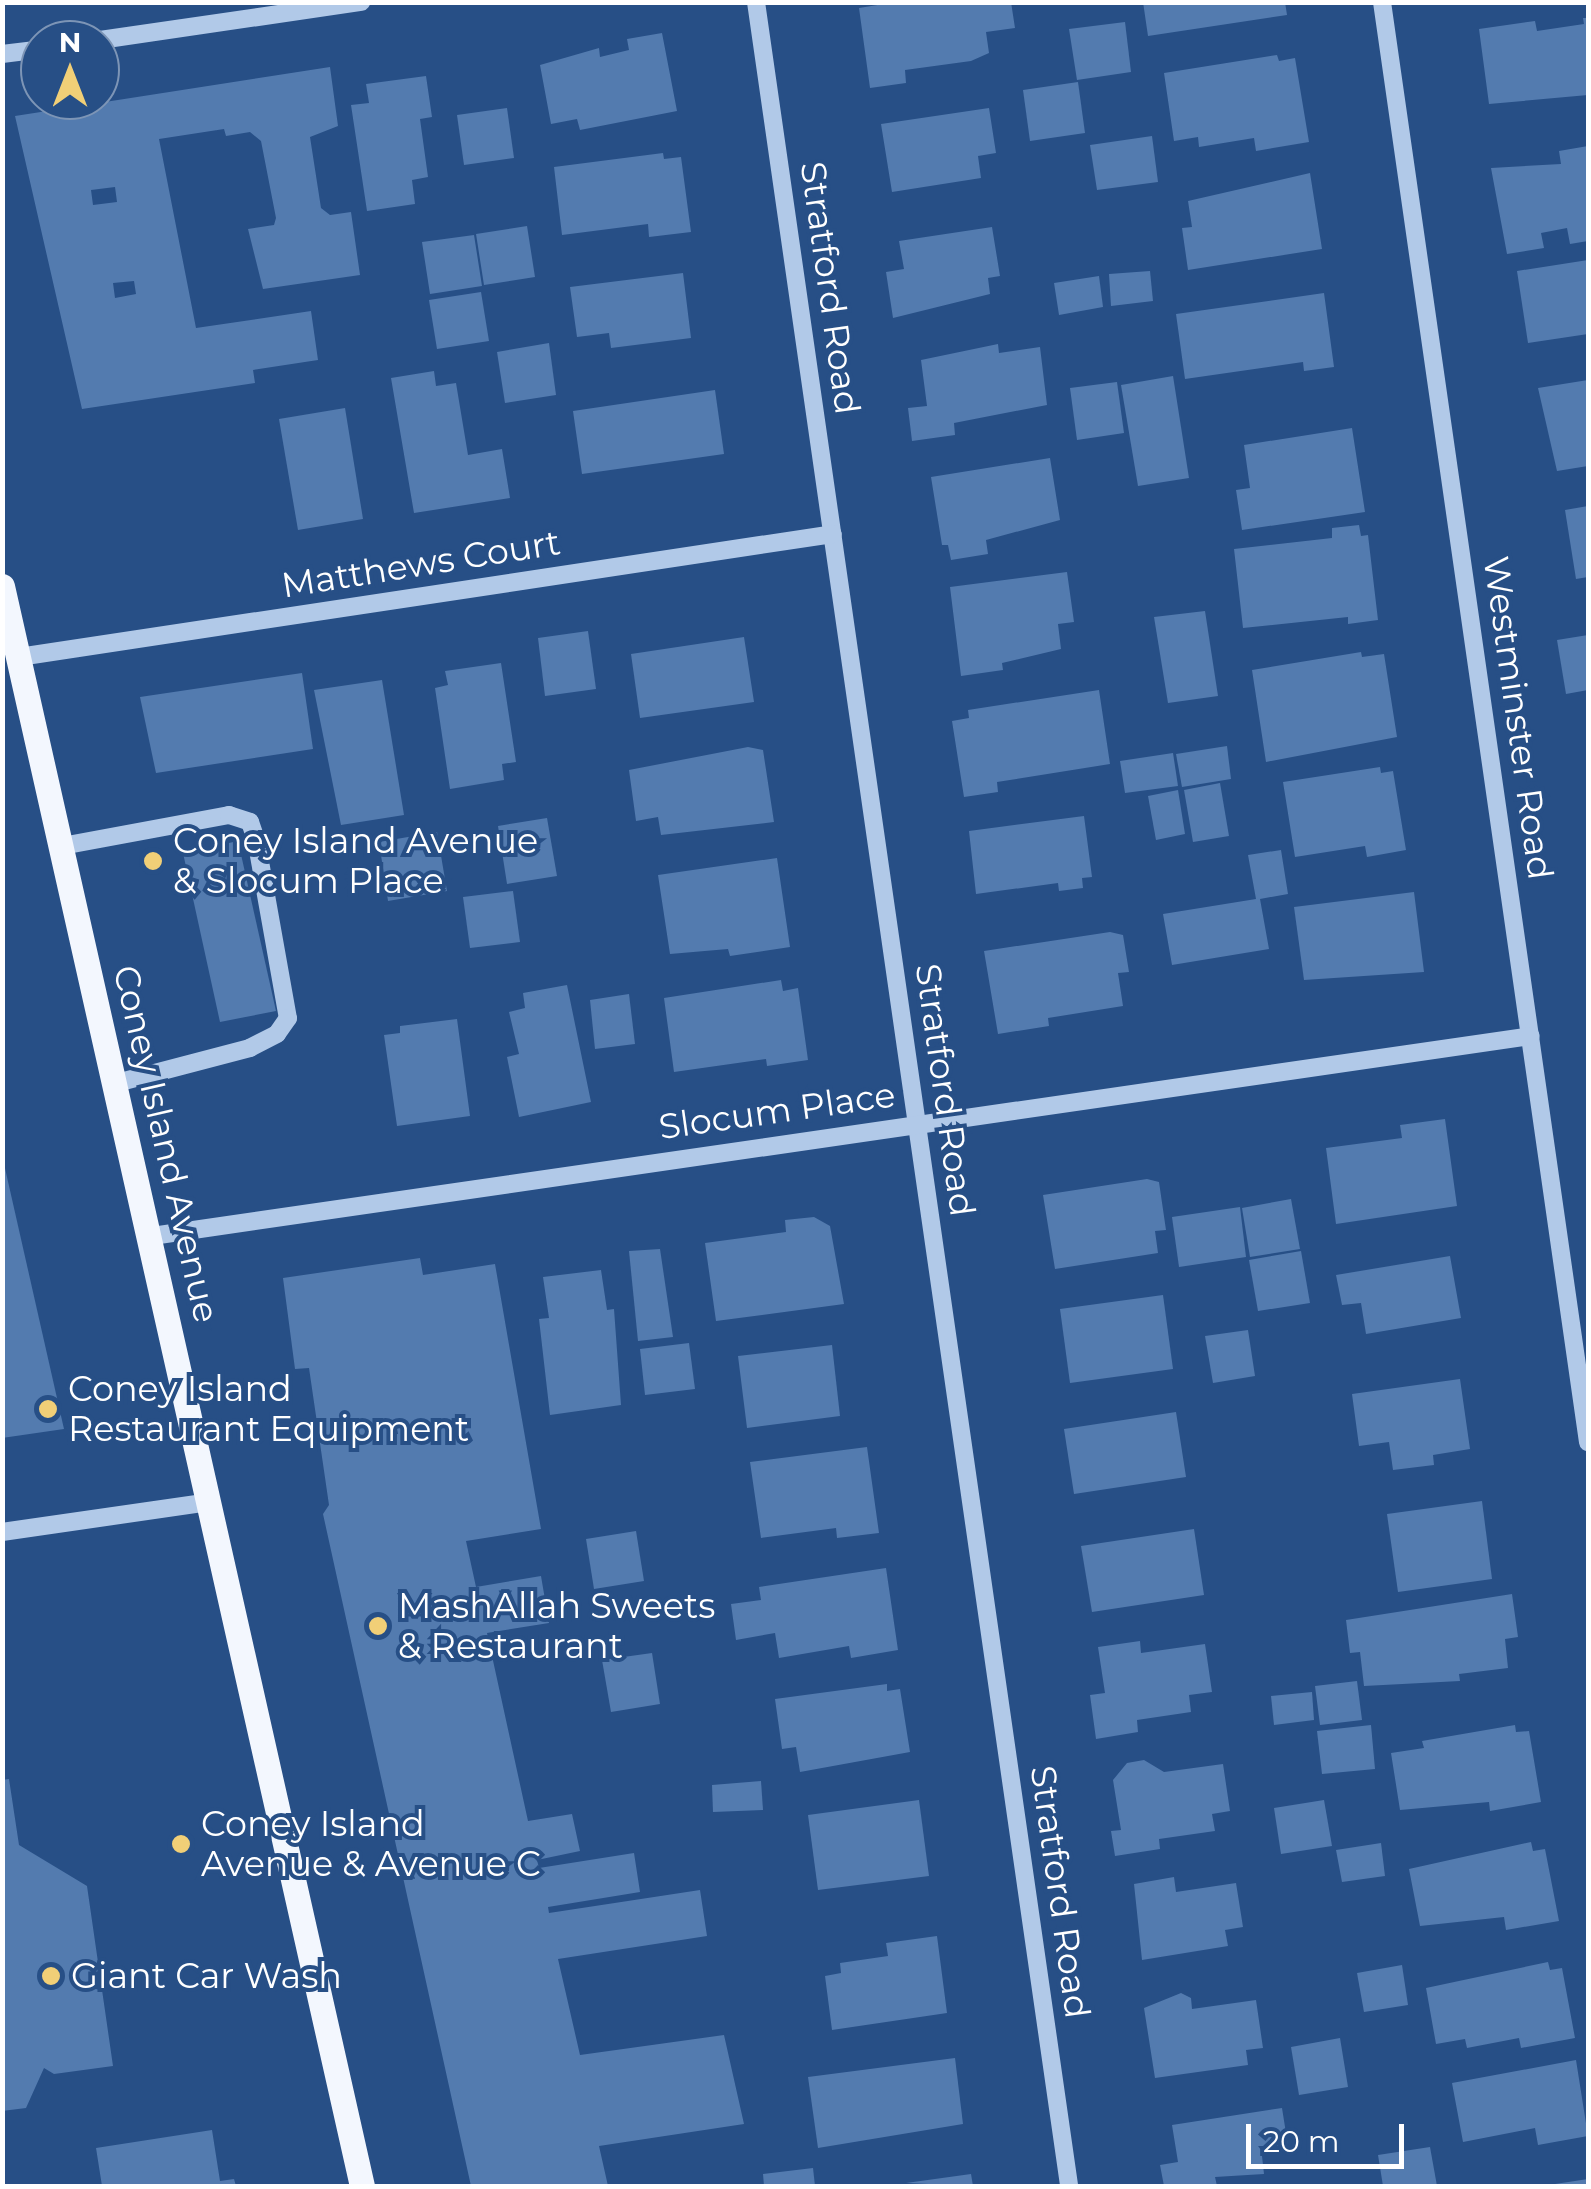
<!DOCTYPE html>
<html>
<head>
<meta charset="utf-8">
<style>
  body { margin:0 }
  #map { position:relative; width:1591px; height:2189px; overflow:hidden; background:#274f86; font-family:Montserrat,sans-serif }
  div>[style] { position:absolute }
  [style*='--x'] { left:calc(var(--x)*1px); top:calc(var(--y)*1px); width:calc(var(--w)*1px); rotate:calc(var(--a)*1deg) }
  .building>* { inset:0; background:#537baf }
  .minor>* { height:18px; margin:-9px; padding:0 9px; transform-origin:9px; border-radius:9px; background:#b1c9e8 }
  .major>* { height:25px; margin:-12.5px; padding:0 12.5px; transform-origin:12.5px; border-radius:12.5px; background:#f3f7fe }
  .dots>* { width:28px; height:28px; translate:-50% -50%; box-sizing:border-box; border:5px solid #274f86; border-radius:50% }
  span { translate:-50% -50%; white-space:nowrap; text-align:center; line-height:1.15; -webkit-text-stroke:8px #274f86; paint-order:stroke }
  .street-label { font-size:35px; color:#fff }
  .poi-label { font-size:35px; color:#fff }
  .left { translate:0 -50%; text-align:left }
  .frame { position:absolute; inset:0; border:5px solid #fff; pointer-events:none }
  .north { position:absolute; left:20px; top:20px; width:100px; height:100px; box-sizing:border-box; background:#274f86; border:2px solid #7d95b6; border-radius:50%; rotate:0deg; font-size:28px; font-weight:700; line-height:40px; text-align:center; color:#fff }
  .north::after { content:''; display:block; margin:auto; width:35px; height:45px; background:#f1cf77; clip-path:polygon(50% 0,100% 100%,50% 72%,0 100%) }
  .scale { position:absolute; left:1246px; top:2124px; width:158px; height:45px; box-sizing:border-box; border:5px solid #fff; border-top:0; padding-left:12px; font-size:30px; line-height:35px; white-space:nowrap; color:#fff; -webkit-text-stroke:8px #274f86; paint-order:stroke }
</style>
</head>
<body>
<div id="map">
  <div class="building">
    <div style="clip-path:polygon(896px 2px,1011px 2px,1015px 28px,986px 32px,989px 53px,971px 61px,905px 70px,906px 83px,870px 88px,859px 8px)"></div>
    <div style="clip-path:polygon(1143px 2px,1285px 2px,1287px 15px,1148px 36px)"></div>
    <div style="clip-path:polygon(1583px 18px,1588px 18px,1588px 95px,1489px 104px,1479px 29px,1535px 21px,1537px 31px,1584px 24px)"></div>
    <div style="clip-path:polygon(1125px 22px,1131px 72px,1077px 80px,1069px 29px)"></div>
    <div style="clip-path:polygon(662px 33px,677px 111px,580px 130px,577px 119px,551px 124px,540px 65px,599px 48px,600px 57px,629px 50px,627px 39px)"></div>
    <div style="clip-path:polygon(1277px 55px,1279px 61px,1295px 58px,1309px 142px,1256px 151px,1254px 138px,1199px 147px,1198px 137px,1174px 141px,1164px 73px)"></div>
    <div style="clip-path:polygon(evenodd,330px 67px,338px 126px,310px 137px,321px 208px,330px 215px,351px 212px,360px 275px,263px 289px,248px 229px,274px 225px,276px 218px,261px 141px,250px 132px,226px 136px,224px 129px,159px 139px,196px 328px,311px 311px,318px 360px,253px 370px,255px 383px,82px 409px,15px 116px,330px 67px,115px 187px,117px 202px,93px 205px,91px 190px,115px 187px,330px 67px,134px 281px,136px 294px,115px 298px,113px 283px,134px 281px)"></div>
    <div style="clip-path:polygon(426px 76px,432px 117px,420px 119px,428px 177px,412px 180px,415px 204px,367px 211px,351px 105px,369px 103px,366px 84px)"></div>
    <div style="clip-path:polygon(1078px 82px,1085px 133px,1030px 141px,1023px 90px)"></div>
    <div style="clip-path:polygon(507px 108px,514px 158px,464px 165px,457px 115px)"></div>
    <div style="clip-path:polygon(989px 108px,996px 153px,978px 156px,981px 178px,892px 192px,881px 124px)"></div>
    <div style="clip-path:polygon(1152px 136px,1158px 182px,1097px 190px,1090px 145px)"></div>
    <div style="clip-path:polygon(1588px 146px,1588px 241px,1570px 244px,1567px 228px,1541px 233px,1544px 248px,1507px 254px,1491px 168px,1561px 164px,1559px 151px)"></div>
    <div style="clip-path:polygon(663px 153px,664px 159px,681px 157px,691px 232px,649px 237px,648px 224px,562px 235px,554px 167px)"></div>
    <div style="clip-path:polygon(1310px 173px,1322px 249px,1188px 270px,1182px 228px,1192px 227px,1188px 201px)"></div>
    <div style="clip-path:polygon(527px 226px,535px 277px,484px 285px,476px 234px)"></div>
    <div style="clip-path:polygon(992px 227px,1000px 276px,988px 278px,990px 294px,893px 318px,886px 272px,904px 269px,899px 241px)"></div>
    <div style="clip-path:polygon(474px 235px,482px 286px,430px 294px,422px 242px)"></div>
    <div style="clip-path:polygon(1588px 260px,1588px 334px,1528px 343px,1517px 271px)"></div>
    <div style="clip-path:polygon(1150px 271px,1153px 301px,1111px 306px,1109px 274px)"></div>
    <div style="clip-path:polygon(683px 273px,691px 338px,611px 348px,609px 333px,577px 337px,570px 287px)"></div>
    <div style="clip-path:polygon(1099px 276px,1103px 307px,1059px 315px,1054px 283px)"></div>
    <div style="clip-path:polygon(481px 292px,489px 341px,437px 349px,429px 300px)"></div>
    <div style="clip-path:polygon(1324px 293px,1334px 367px,1304px 371px,1303px 362px,1185px 379px,1176px 314px)"></div>
    <div style="clip-path:polygon(549px 343px,556px 395px,505px 403px,497px 352px)"></div>
    <div style="clip-path:polygon(998px 344px,999px 353px,1040px 347px,1047px 405px,954px 423px,955px 435px,912px 441px,908px 408px,927px 406px,921px 360px)"></div>
    <div style="clip-path:polygon(434px 371px,436px 386px,456px 383px,468px 455px,502px 449px,510px 498px,414px 513px,391px 378px)"></div>
    <div style="clip-path:polygon(1173px 376px,1189px 478px,1138px 486px,1121px 385px)"></div>
    <div style="clip-path:polygon(1588px 380px,1588px 466px,1557px 471px,1538px 388px)"></div>
    <div style="clip-path:polygon(1117px 382px,1124px 433px,1077px 440px,1070px 388px)"></div>
    <div style="clip-path:polygon(715px 390px,724px 454px,582px 474px,573px 411px)"></div>
    <div style="clip-path:polygon(345px 408px,363px 519px,298px 530px,279px 419px)"></div>
    <div style="clip-path:polygon(1352px 428px,1365px 512px,1242px 530px,1236px 490px,1250px 488px,1244px 445px)"></div>
    <div style="clip-path:polygon(1050px 458px,1060px 520px,986px 540px,988px 554px,951px 560px,948px 545px,942px 545px,931px 477px)"></div>
    <div style="clip-path:polygon(1588px 506px,1588px 577px,1576px 579px,1565px 510px)"></div>
    <div style="clip-path:polygon(1359px 525px,1361px 536px,1368px 535px,1378px 620px,1348px 624px,1348px 617px,1243px 628px,1234px 549px,1332px 538px,1332px 528px)"></div>
    <div style="clip-path:polygon(1067px 572px,1074px 622px,1058px 624px,1061px 649px,1002px 663px,1003px 670px,961px 676px,950px 587px)"></div>
    <div style="clip-path:polygon(1205px 611px,1218px 696px,1168px 703px,1154px 617px)"></div>
    <div style="clip-path:polygon(588px 631px,596px 689px,545px 696px,538px 638px)"></div>
    <div style="clip-path:polygon(1588px 635px,1588px 690px,1566px 694px,1557px 640px)"></div>
    <div style="clip-path:polygon(744px 637px,754px 702px,640px 718px,631px 654px)"></div>
    <div style="clip-path:polygon(1361px 652px,1362px 657px,1384px 654px,1397px 737px,1266px 762px,1252px 670px)"></div>
    <div style="clip-path:polygon(501px 663px,516px 762px,502px 764px,504px 780px,450px 789px,435px 688px,448px 685px,445px 671px)"></div>
    <div style="clip-path:polygon(302px 673px,313px 749px,156px 773px,140px 697px)"></div>
    <div style="clip-path:polygon(382px 680px,404px 815px,341px 825px,314px 690px)"></div>
    <div style="clip-path:polygon(1099px 690px,1110px 764px,997px 782px,998px 792px,964px 797px,952px 721px,969px 718px,968px 710px)"></div>
    <div style="clip-path:polygon(1227px 746px,1231px 779px,1182px 787px,1176px 754px)"></div>
    <div style="clip-path:polygon(748px 747px,763px 750px,774px 822px,661px 835px,658px 817px,636px 821px,629px 770px)"></div>
    <div style="clip-path:polygon(1173px 753px,1178px 786px,1125px 793px,1120px 761px)"></div>
    <div style="clip-path:polygon(1380px 767px,1381px 773px,1393px 771px,1406px 850px,1367px 857px,1365px 846px,1295px 857px,1283px 782px)"></div>
    <div style="clip-path:polygon(1220px 783px,1229px 836px,1193px 842px,1184px 790px)"></div>
    <div style="clip-path:polygon(1178px 790px,1185px 834px,1156px 840px,1148px 796px)"></div>
    <div style="clip-path:polygon(1084px 816px,1092px 877px,1082px 878px,1083px 888px,1059px 891px,1058px 883px,976px 894px,969px 831px)"></div>
    <div style="clip-path:polygon(547px 818px,557px 876px,507px 884px,498px 826px)"></div>
    <div style="clip-path:polygon(437px 832px,447px 891px,388px 901px,379px 842px)"></div>
    <div style="clip-path:polygon(238px 841px,276px 1011px,220px 1022px,183px 853px)"></div>
    <div style="clip-path:polygon(1281px 850px,1288px 894px,1260px 899px,1269px 949px,1172px 965px,1163px 914px,1256px 899px,1248px 855px)"></div>
    <div style="clip-path:polygon(777px 858px,790px 947px,730px 956px,728px 949px,670px 954px,658px 875px)"></div>
    <div style="clip-path:polygon(513px 891px,520px 942px,470px 948px,463px 897px)"></div>
    <div style="clip-path:polygon(1414px 892px,1424px 972px,1304px 980px,1294px 907px)"></div>
    <div style="clip-path:polygon(1110px 932px,1123px 935px,1129px 972px,1118px 973px,1123px 1006px,1048px 1018px,1049px 1026px,998px 1034px,984px 951px)"></div>
    <div style="clip-path:polygon(781px 980px,783px 991px,798px 988px,808px 1060px,767px 1066px,766px 1059px,674px 1072px,664px 998px)"></div>
    <div style="clip-path:polygon(567px 985px,591px 1102px,519px 1117px,507px 1057px,519px 1054px,509px 1012px,525px 1008px,523px 993px)"></div>
    <div style="clip-path:polygon(629px 994px,635px 1044px,595px 1049px,590px 1000px)"></div>
    <div style="clip-path:polygon(457px 1019px,470px 1116px,397px 1126px,384px 1035px,400px 1033px,400px 1026px)"></div>
    <div style="clip-path:polygon(1445px 1119px,1457px 1206px,1336px 1224px,1326px 1148px,1402px 1138px,1400px 1125px)"></div>
    <div style="clip-path:polygon(2px 1155px,64px 1429px,2px 1438px)"></div>
    <div style="clip-path:polygon(1147px 1179px,1159px 1182px,1166px 1230px,1155px 1231px,1158px 1253px,1055px 1269px,1043px 1195px)"></div>
    <div style="clip-path:polygon(1291px 1199px,1300px 1249px,1250px 1257px,1242px 1208px)"></div>
    <div style="clip-path:polygon(1240px 1207px,1246px 1257px,1179px 1267px,1172px 1217px)"></div>
    <div style="clip-path:polygon(814px 1217px,830px 1226px,844px 1304px,716px 1321px,705px 1243px,786px 1232px,785px 1220px)"></div>
    <div style="clip-path:polygon(660px 1249px,673px 1337px,638px 1341px,629px 1251px)"></div>
    <div style="clip-path:polygon(1301px 1251px,1310px 1303px,1258px 1311px,1249px 1260px)"></div>
    <div style="clip-path:polygon(1450px 1256px,1461px 1318px,1366px 1334px,1361px 1303px,1342px 1305px,1336px 1275px)"></div>
    <div style="clip-path:polygon(420px 1258px,423px 1275px,495px 1264px,541px 1529px,466px 1541px,476px 1587px,541px 1576px,549px 1623px,487px 1633px,528px 1821px,572px 1814px,580px 1851px,537px 1860px,539px 1868px,634px 1853px,640px 1892px,548px 1907px,549px 1913px,700px 1890px,707px 1936px,558px 1959px,580px 2055px,724px 2035px,744px 2124px,599px 2146px,608px 2186px,471px 2186px,323px 1514px,329px 1505px,309px 1368px,295px 1369px,283px 1278px)"></div>
    <div style="clip-path:polygon(601px 1270px,607px 1310px,614px 1309px,621px 1405px,550px 1415px,539px 1319px,549px 1318px,543px 1277px)"></div>
    <div style="clip-path:polygon(1163px 1295px,1173px 1369px,1070px 1383px,1060px 1309px)"></div>
    <div style="clip-path:polygon(1248px 1330px,1255px 1376px,1213px 1383px,1205px 1336px)"></div>
    <div style="clip-path:polygon(689px 1343px,695px 1389px,645px 1395px,640px 1349px)"></div>
    <div style="clip-path:polygon(832px 1345px,840px 1416px,747px 1428px,738px 1356px)"></div>
    <div style="clip-path:polygon(1460px 1379px,1470px 1449px,1433px 1455px,1434px 1465px,1393px 1470px,1389px 1442px,1359px 1446px,1352px 1394px)"></div>
    <div style="clip-path:polygon(1176px 1412px,1186px 1477px,1074px 1494px,1064px 1429px)"></div>
    <div style="clip-path:polygon(867px 1447px,879px 1533px,837px 1538px,836px 1528px,761px 1538px,750px 1462px)"></div>
    <div style="clip-path:polygon(1482px 1501px,1492px 1579px,1398px 1592px,1387px 1514px)"></div>
    <div style="clip-path:polygon(1194px 1529px,1204px 1595px,1092px 1612px,1081px 1546px)"></div>
    <div style="clip-path:polygon(636px 1531px,644px 1581px,594px 1589px,586px 1539px)"></div>
    <div style="clip-path:polygon(886px 1568px,898px 1650px,851px 1658px,849px 1646px,779px 1658px,775px 1633px,736px 1640px,731px 1604px,761px 1600px,759px 1587px)"></div>
    <div style="clip-path:polygon(1512px 1594px,1518px 1637px,1505px 1639px,1508px 1668px,1459px 1674px,1460px 1681px,1364px 1686px,1360px 1652px,1350px 1653px,1346px 1620px)"></div>
    <div style="clip-path:polygon(1140px 1641px,1141px 1653px,1205px 1644px,1212px 1692px,1189px 1695px,1191px 1712px,1137px 1720px,1138px 1732px,1096px 1739px,1090px 1695px,1105px 1693px,1098px 1647px)"></div>
    <div style="clip-path:polygon(652px 1653px,660px 1704px,611px 1712px,602px 1660px)"></div>
    <div style="clip-path:polygon(1357px 1681px,1362px 1720px,1320px 1725px,1315px 1686px)"></div>
    <div style="clip-path:polygon(887px 1684px,887px 1691px,900px 1689px,910px 1752px,800px 1772px,796px 1747px,782px 1749px,775px 1699px)"></div>
    <div style="clip-path:polygon(1312px 1692px,1314px 1720px,1274px 1725px,1271px 1696px)"></div>
    <div style="clip-path:polygon(1371px 1725px,1375px 1769px,1322px 1774px,1317px 1731px)"></div>
    <div style="clip-path:polygon(1515px 1725px,1516px 1732px,1529px 1731px,1541px 1802px,1490px 1811px,1489px 1802px,1400px 1810px,1391px 1753px,1424px 1748px,1422px 1741px)"></div>
    <div style="clip-path:polygon(1144px 1760px,1164px 1772px,1223px 1764px,1230px 1811px,1212px 1814px,1215px 1831px,1159px 1839px,1160px 1849px,1115px 1856px,1111px 1831px,1121px 1830px,1113px 1780px,1127px 1763px)"></div>
    <div style="clip-path:polygon(9px 1779px,19px 1845px,87px 1886px,113px 2066px,54px 2074px,44px 2068px,26px 2108px,2px 2111px,2px 1780px)"></div>
    <div style="clip-path:polygon(761px 1781px,763px 1810px,713px 1812px,712px 1785px)"></div>
    <div style="clip-path:polygon(919px 1800px,929px 1876px,818px 1890px,808px 1815px)"></div>
    <div style="clip-path:polygon(1324px 1800px,1332px 1846px,1281px 1854px,1274px 1808px)"></div>
    <div style="clip-path:polygon(1531px 1842px,1533px 1851px,1545px 1849px,1559px 1921px,1506px 1930px,1504px 1917px,1420px 1926px,1409px 1869px)"></div>
    <div style="clip-path:polygon(1381px 1843px,1385px 1876px,1342px 1882px,1336px 1850px)"></div>
    <div style="clip-path:polygon(1174px 1877px,1176px 1892px,1236px 1883px,1243px 1927px,1225px 1930px,1228px 1946px,1142px 1960px,1134px 1884px)"></div>
    <div style="clip-path:polygon(937px 1936px,947px 2013px,832px 2030px,825px 1976px,841px 1973px,840px 1963px,888px 1956px,886px 1943px)"></div>
    <div style="clip-path:polygon(1548px 1962px,1550px 1970px,1562px 1968px,1575px 2038px,1521px 2048px,1519px 2038px,1467px 2048px,1465px 2039px,1436px 2044px,1426px 1988px)"></div>
    <div style="clip-path:polygon(1402px 1965px,1408px 2005px,1364px 2012px,1357px 1973px)"></div>
    <div style="clip-path:polygon(1181px 1993px,1191px 1998px,1192px 2009px,1256px 2000px,1263px 2048px,1246px 2050px,1248px 2065px,1155px 2078px,1144px 2008px)"></div>
    <div style="clip-path:polygon(1340px 2038px,1348px 2087px,1299px 2095px,1291px 2047px)"></div>
    <div style="clip-path:polygon(955px 2058px,963px 2124px,818px 2148px,808px 2077px)"></div>
    <div style="clip-path:polygon(1576px 2060px,1588px 2136px,1538px 2145px,1535px 2128px,1463px 2142px,1452px 2083px)"></div>
    <div style="clip-path:polygon(1282px 2108px,1289px 2152px,1262px 2156px,1264px 2174px,1215px 2177px,1217px 2186px,1164px 2186px,1160px 2165px,1178px 2162px,1172px 2125px)"></div>
    <div style="clip-path:polygon(212px 2130px,220px 2181px,234px 2179px,236px 2186px,102px 2186px,96px 2148px)"></div>
    <div style="clip-path:polygon(1430px 2147px,1437px 2186px,1383px 2186px,1378px 2155px)"></div>
    <div style="clip-path:polygon(813px 2168px,815px 2186px,764px 2186px,763px 2174px)"></div>
    <div style="clip-path:polygon(971px 2174px,973px 2186px,906px 2183px)"></div>
    <div style="clip-path:polygon(1588px 2179px,1588px 2186px,1555px 2186px,1555px 2184px)"></div>
  </div>
  <div class="minor">
    <div style="--x:756;--y:2;--w:2206;--a:81.84"></div>
    <div style="--x:1382;--y:2;--w:1455;--a:81.86"></div>
    <div style="--x:100;--y:40;--w:264;--a:-8.3"></div>
    <div style="--x:2;--y:54;--w:38;--a:-7"></div>
    <div style="--x:19;--y:657;--w:823;--a:-8.59"></div>
    <div style="--x:62;--y:846;--w:170;--a:-10.5"></div>
    <div style="--x:229;--y:815;--w:22;--a:18"></div>
    <div style="--x:250;--y:822;--w:18;--a:71"></div>
    <div style="--x:256;--y:839;--w:182;--a:79.9"></div>
    <div style="--x:288;--y:1018;--w:19;--a:125"></div>
    <div style="--x:277;--y:1034;--w:30;--a:153"></div>
    <div style="--x:250;--y:1048;--w:138;--a:165.3"></div>
    <div style="--x:152;--y:1236;--w:1393;--a:-8.25"></div>
    <div style="--x:2;--y:1532;--w:209;--a:-8.2"></div>
  </div>
  <div class="major">
    <div style="--x:2;--y:586;--w:1640;--a:77.32"></div>
  </div>
  <div class="dots">
    <div style="left:153px;top:861px;background:#f1cf77"></div>
    <div style="left:48px;top:1409px;background:#f1cf77"></div>
    <div style="left:378px;top:1626px;background:#f1cf77"></div>
    <div style="left:181px;top:1844px;background:#f1cf77"></div>
    <div style="left:51px;top:1976px;background:#f1cf77"></div>
  </div>
  <div class="street-label">
    <span style="left:830px;top:288px;rotate:82deg">Stratford Road</span>
    <span style="left:421px;top:564px;rotate:-9deg">Matthews Court</span>
    <span style="left:1518px;top:718px;rotate:82deg">Westminster Road</span>
    <span style="left:945px;top:1090px;rotate:82deg">Stratford Road</span>
    <span style="left:777px;top:1111px;rotate:-8deg">Slocum Place</span>
    <span style="left:166px;top:1144px;rotate:77deg">Coney Island Avenue</span>
    <span style="left:1060px;top:1892px;rotate:82deg">Stratford Road</span>
  </div>
  <div class="poi-label">
    <span class="left" style="left:173px;top:861px">Coney Island Avenue<br>&amp; Slocum Place</span>
    <span class="left" style="left:68px;top:1409px">Coney Island<br>Restaurant Equipment</span>
    <span class="left" style="left:398px;top:1626px">MashAllah Sweets<br>&amp; Restaurant</span>
    <span class="left" style="left:201px;top:1844px">Coney Island<br>Avenue &amp; Avenue C</span>
    <span class="left" style="left:71px;top:1976px">Giant Car Wash</span>
  </div>
  <div class="frame"></div>
  <div class="north">N</div>
  <div class="scale">20 m</div>
</div>
</body>
</html>
